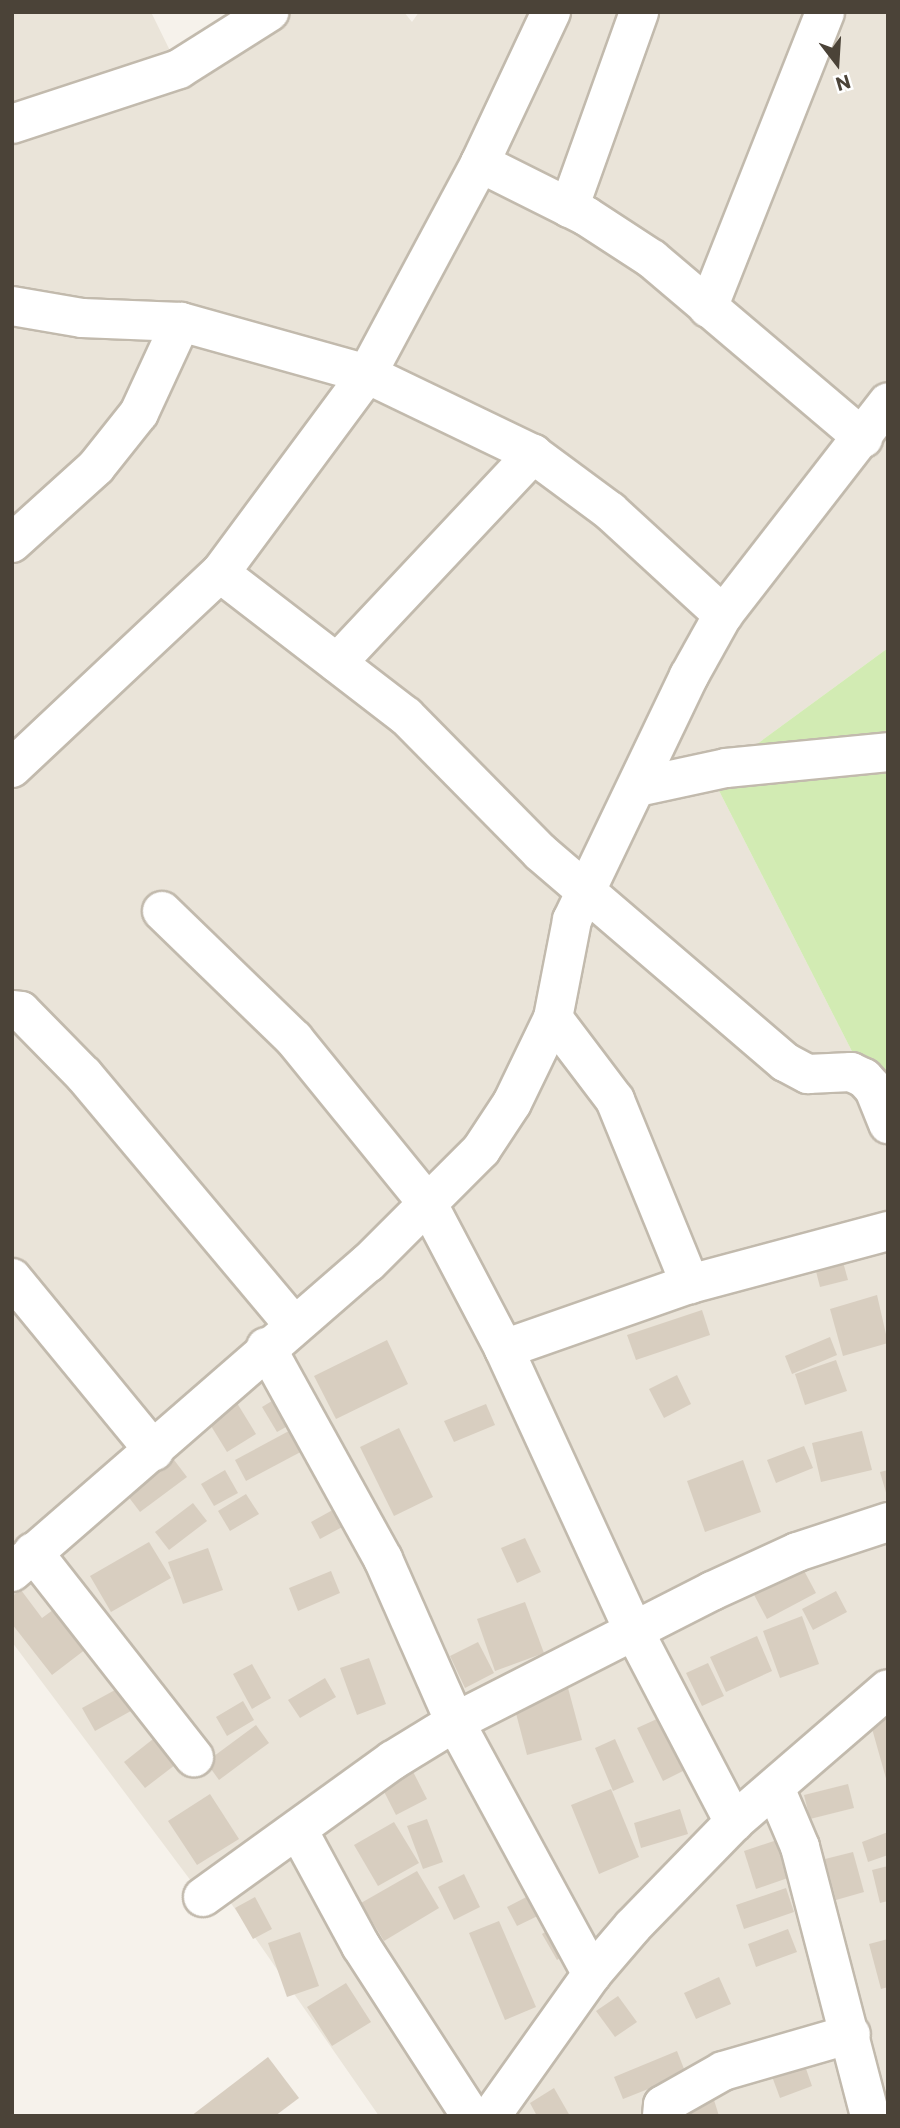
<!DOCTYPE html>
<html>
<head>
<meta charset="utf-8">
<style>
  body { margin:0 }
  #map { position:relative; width:900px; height:2128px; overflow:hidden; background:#f6f2eb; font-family:Commissioner,sans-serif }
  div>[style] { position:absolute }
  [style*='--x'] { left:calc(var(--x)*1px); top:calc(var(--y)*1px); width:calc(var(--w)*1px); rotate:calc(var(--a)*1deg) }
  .residential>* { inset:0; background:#eae4d9 }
  .green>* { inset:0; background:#d2ebb3 }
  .building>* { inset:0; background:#d8cec0 }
  .roads { filter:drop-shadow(2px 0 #c2baad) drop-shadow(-2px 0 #c2baad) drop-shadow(0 2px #c2baad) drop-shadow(0 -2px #c2baad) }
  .street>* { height:38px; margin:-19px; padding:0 19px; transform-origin:19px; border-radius:19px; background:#fff }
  span { translate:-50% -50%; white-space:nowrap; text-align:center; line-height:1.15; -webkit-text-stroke:5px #fff; paint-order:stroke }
  .frame { position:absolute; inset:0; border:14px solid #4b4338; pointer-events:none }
  .north { position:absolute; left:802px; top:28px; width:70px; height:70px; -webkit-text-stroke:5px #fff; paint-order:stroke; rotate:163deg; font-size:19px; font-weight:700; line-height:28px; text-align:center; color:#4b4338 }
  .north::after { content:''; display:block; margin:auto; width:24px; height:32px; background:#4b4338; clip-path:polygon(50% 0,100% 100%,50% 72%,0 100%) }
</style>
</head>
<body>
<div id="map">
  <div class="residential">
    <div style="clip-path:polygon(12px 12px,151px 12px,179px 69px,269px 12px,404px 12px,412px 22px,419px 12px,888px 12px,888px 648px,712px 777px,888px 1122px,888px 2116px,379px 2116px,219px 1886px,203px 1897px,12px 1642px)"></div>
  </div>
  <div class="green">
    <div style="clip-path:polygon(888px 648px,888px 1122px,712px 777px)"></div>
  </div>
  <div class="building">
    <div style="clip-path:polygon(835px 1233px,848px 1280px,820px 1287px,808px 1240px)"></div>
    <div style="clip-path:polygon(877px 1295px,888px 1343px,843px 1356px,830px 1309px)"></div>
    <div style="clip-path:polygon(702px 1310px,710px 1335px,636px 1360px,627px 1335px)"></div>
    <div style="clip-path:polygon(830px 1337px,837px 1355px,792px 1374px,785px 1356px)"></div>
    <div style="clip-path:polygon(387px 1340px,408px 1384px,336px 1419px,314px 1376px)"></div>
    <div style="clip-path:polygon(836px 1360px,847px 1391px,805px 1405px,795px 1374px)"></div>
    <div style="clip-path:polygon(677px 1375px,691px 1404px,664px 1418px,649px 1389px)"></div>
    <div style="clip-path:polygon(295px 1387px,311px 1413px,277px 1432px,262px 1407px)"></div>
    <div style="clip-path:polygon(237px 1403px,256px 1434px,227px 1452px,208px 1421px)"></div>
    <div style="clip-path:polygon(486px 1404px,495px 1425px,454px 1442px,444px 1421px)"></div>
    <div style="clip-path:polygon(313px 1418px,325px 1439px,246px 1481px,235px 1460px)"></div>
    <div style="clip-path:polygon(399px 1428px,433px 1497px,394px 1516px,360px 1447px)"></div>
    <div style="clip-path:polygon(862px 1431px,872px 1470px,821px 1482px,812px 1443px)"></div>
    <div style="clip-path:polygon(804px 1446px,813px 1468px,776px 1483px,767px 1460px)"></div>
    <div style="clip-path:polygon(168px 1452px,187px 1477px,140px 1512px,121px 1487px)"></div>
    <div style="clip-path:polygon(743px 1460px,761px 1512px,705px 1532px,687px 1481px)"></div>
    <div style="clip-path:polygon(225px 1470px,238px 1493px,214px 1506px,201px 1484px)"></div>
    <div style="clip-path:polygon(888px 1470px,888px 1496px,887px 1496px,880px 1472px)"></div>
    <div style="clip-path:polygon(246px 1494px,259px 1514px,230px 1531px,218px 1511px)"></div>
    <div style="clip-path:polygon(347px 1502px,357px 1519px,320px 1539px,311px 1522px)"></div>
    <div style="clip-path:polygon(193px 1503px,207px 1521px,169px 1550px,155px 1532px)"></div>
    <div style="clip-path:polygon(525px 1538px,541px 1572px,517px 1583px,501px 1548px)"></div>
    <div style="clip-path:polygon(149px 1542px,171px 1578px,111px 1612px,90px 1576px)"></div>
    <div style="clip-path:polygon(208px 1548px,223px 1590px,183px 1604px,168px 1562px)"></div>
    <div style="clip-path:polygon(801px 1565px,816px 1593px,767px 1619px,752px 1591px)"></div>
    <div style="clip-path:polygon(331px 1571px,340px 1593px,298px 1611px,289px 1588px)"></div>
    <div style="clip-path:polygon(21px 1590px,42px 1618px,72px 1596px,103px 1636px,52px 1675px,12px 1624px,12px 1596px)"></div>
    <div style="clip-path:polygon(836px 1591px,847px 1612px,813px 1630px,802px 1609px)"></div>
    <div style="clip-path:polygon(525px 1602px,544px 1653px,495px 1671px,477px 1619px)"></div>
    <div style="clip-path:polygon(802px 1616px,819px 1664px,780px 1678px,763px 1631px)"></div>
    <div style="clip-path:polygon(757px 1636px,772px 1671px,726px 1692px,710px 1657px)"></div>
    <div style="clip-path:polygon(478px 1642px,494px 1673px,465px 1688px,450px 1656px)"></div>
    <div style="clip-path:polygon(369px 1658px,386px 1704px,357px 1715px,340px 1668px)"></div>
    <div style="clip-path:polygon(708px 1663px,724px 1696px,702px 1706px,686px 1673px)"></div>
    <div style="clip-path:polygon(252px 1664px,271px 1698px,252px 1709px,233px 1674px)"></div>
    <div style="clip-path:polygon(564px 1673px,582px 1740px,527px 1755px,509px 1687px)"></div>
    <div style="clip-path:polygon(325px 1678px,336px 1697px,300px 1718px,288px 1700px)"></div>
    <div style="clip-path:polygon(126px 1684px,138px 1707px,95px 1731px,82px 1708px)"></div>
    <div style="clip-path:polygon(243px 1701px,254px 1720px,227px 1736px,216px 1717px)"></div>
    <div style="clip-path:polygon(888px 1713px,888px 1782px,887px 1782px,869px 1718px)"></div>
    <div style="clip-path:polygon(668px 1714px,693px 1766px,663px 1781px,637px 1728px)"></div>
    <div style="clip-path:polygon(256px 1725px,269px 1743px,219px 1780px,206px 1762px)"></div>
    <div style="clip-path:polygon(167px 1728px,188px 1755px,145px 1788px,124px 1762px)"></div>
    <div style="clip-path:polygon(615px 1739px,634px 1782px,613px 1791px,595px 1748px)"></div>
    <div style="clip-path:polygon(404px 1754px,427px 1799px,396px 1815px,373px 1770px)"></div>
    <div style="clip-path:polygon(848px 1784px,854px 1808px,810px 1819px,804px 1795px)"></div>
    <div style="clip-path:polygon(611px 1789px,639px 1857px,599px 1874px,571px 1805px)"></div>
    <div style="clip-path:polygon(210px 1794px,239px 1839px,197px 1865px,168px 1821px)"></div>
    <div style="clip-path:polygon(680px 1809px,688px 1834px,641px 1848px,634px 1823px)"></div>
    <div style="clip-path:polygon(427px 1819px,443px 1862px,423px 1869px,407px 1826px)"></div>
    <div style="clip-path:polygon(394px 1822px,419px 1863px,378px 1886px,354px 1845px)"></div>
    <div style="clip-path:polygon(888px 1832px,888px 1855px,868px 1862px,862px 1842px)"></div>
    <div style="clip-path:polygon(795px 1834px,808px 1871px,756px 1889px,744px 1851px)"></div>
    <div style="clip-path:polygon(853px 1852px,864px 1892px,836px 1900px,825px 1859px)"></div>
    <div style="clip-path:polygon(888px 1866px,888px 1901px,880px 1903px,872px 1870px)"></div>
    <div style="clip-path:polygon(417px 1871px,439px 1908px,384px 1941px,361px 1903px)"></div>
    <div style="clip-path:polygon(464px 1874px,480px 1907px,454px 1920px,438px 1887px)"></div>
    <div style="clip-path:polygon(786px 1888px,794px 1912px,744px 1929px,736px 1905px)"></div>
    <div style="clip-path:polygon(542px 1889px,552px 1909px,517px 1926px,507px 1907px)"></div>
    <div style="clip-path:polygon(255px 1897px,272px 1929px,253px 1939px,235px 1908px)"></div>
    <div style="clip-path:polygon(499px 1921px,536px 2007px,505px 2020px,469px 1933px)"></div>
    <div style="clip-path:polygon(563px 1921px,579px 1947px,557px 1960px,542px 1934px)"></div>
    <div style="clip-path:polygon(788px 1929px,797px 1952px,756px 1967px,748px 1944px)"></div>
    <div style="clip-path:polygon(300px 1932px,319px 1986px,287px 1997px,268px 1943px)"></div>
    <div style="clip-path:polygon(888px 1939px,888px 1987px,881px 1989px,869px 1944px)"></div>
    <div style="clip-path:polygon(719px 1977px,731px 2004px,696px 2019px,684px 1993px)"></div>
    <div style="clip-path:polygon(346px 1983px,371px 2022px,332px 2046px,307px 2007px)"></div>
    <div style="clip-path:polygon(618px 1996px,637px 2022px,615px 2037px,596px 2011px)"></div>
    <div style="clip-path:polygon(796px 2040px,812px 2086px,780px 2098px,763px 2052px)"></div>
    <div style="clip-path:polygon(677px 2051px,686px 2074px,623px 2099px,614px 2077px)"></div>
    <div style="clip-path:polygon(268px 2057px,299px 2098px,275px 2116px,191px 2116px)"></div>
    <div style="clip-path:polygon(708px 2081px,719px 2116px,685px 2116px,677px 2091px)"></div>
    <div style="clip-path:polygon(554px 2088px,570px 2116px,537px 2116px,530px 2103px)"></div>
  </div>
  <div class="roads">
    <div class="street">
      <div style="--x:12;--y:124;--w:176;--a:-18.2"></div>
      <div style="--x:179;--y:69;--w:107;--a:-32.3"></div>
      <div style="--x:480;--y:163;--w:167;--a:-64.8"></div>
      <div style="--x:569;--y:208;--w:208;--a:-70.3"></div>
      <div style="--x:12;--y:306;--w:71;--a:9.7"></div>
      <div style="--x:82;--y:318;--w:99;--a:2.3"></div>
      <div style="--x:181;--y:322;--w:193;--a:15.6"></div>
      <div style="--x:367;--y:374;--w:184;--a:25.7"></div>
      <div style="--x:533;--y:454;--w:96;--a:36.5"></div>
      <div style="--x:610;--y:511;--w:154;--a:42.6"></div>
      <div style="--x:708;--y:308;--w:318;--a:-68.4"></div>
      <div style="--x:12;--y:543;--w:113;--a:-42.1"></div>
      <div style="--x:96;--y:467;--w:69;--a:-51.5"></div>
      <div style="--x:139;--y:413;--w:100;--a:-65.2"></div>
      <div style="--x:220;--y:573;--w:235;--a:37.6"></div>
      <div style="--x:406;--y:716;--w:191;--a:45.4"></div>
      <div style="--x:540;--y:852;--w:323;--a:40.6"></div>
      <div style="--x:785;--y:1062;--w:26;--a:28"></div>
      <div style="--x:808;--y:1074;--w:43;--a:-2.7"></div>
      <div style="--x:851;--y:1072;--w:14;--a:25"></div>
      <div style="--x:864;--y:1078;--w:15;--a:48"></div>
      <div style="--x:874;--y:1089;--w:38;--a:68"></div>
      <div style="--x:337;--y:663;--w:287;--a:-46.8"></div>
      <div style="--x:12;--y:768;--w:285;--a:-43.2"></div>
      <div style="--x:220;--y:573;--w:247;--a:-53.5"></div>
      <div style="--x:367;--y:374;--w:239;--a:-61.8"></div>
      <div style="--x:480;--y:163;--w:119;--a:26.6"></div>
      <div style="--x:586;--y:216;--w:79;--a:33.1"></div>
      <div style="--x:652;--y:259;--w:277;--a:40.3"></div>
      <div style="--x:638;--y:787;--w:90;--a:-12.2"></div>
      <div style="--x:726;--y:768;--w:163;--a:-5.6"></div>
      <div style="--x:162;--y:911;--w:184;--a:44.1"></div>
      <div style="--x:294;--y:1039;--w:213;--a:50.9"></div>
      <div style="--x:428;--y:1204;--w:164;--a:62.3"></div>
      <div style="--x:504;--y:1349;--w:197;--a:-19.3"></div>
      <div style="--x:690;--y:1284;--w:205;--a:-15"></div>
      <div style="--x:12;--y:1010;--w:9;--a:6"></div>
      <div style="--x:21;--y:1011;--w:90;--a:45.5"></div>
      <div style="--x:84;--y:1075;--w:325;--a:50"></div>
      <div style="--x:553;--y:1018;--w:103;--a:52.9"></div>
      <div style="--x:615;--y:1100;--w:199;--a:67.8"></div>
      <div style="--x:12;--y:1278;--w:224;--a:50.6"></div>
      <div style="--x:266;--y:1347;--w:242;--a:61.1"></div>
      <div style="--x:383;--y:1559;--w:178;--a:66.2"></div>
      <div style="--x:455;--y:1722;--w:287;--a:61.5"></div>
      <div style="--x:504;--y:1349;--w:311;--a:65.3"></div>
      <div style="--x:634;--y:1631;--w:216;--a:62.4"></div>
      <div style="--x:33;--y:1552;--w:261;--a:51.9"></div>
      <div style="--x:12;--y:1572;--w:471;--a:-41"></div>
      <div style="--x:368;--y:1263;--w:160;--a:-45"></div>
      <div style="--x:481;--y:1150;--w:56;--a:-56.6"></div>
      <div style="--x:512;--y:1103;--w:94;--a:-64.2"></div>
      <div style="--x:553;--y:1018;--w:100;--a:-79"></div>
      <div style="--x:572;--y:920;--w:271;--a:-64.4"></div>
      <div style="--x:689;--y:676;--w:70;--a:-60.9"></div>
      <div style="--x:723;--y:615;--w:269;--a:-52.2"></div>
      <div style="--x:775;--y:1788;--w:64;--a:67"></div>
      <div style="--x:800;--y:1847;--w:278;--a:75.4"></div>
      <div style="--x:298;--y:1830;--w:132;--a:61.5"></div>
      <div style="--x:361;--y:1946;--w:202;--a:57.1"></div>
      <div style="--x:203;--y:1897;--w:234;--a:-35.8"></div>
      <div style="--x:393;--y:1760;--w:73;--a:-31.5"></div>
      <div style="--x:455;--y:1722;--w:288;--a:-27"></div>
      <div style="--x:712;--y:1591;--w:94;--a:-24.6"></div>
      <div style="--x:797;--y:1552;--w:96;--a:-18.2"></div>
      <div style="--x:491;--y:2116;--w:174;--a:-54.6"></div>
      <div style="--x:592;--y:1974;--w:63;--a:-49.5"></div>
      <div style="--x:633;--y:1926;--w:145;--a:-45.8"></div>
      <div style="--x:734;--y:1822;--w:203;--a:-40.8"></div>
      <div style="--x:662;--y:2116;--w:11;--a:-85"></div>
      <div style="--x:663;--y:2105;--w:69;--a:-29.5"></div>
      <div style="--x:723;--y:2071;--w:133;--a:-16.1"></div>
    </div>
  </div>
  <div class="frame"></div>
  <div class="north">N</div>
</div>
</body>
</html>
